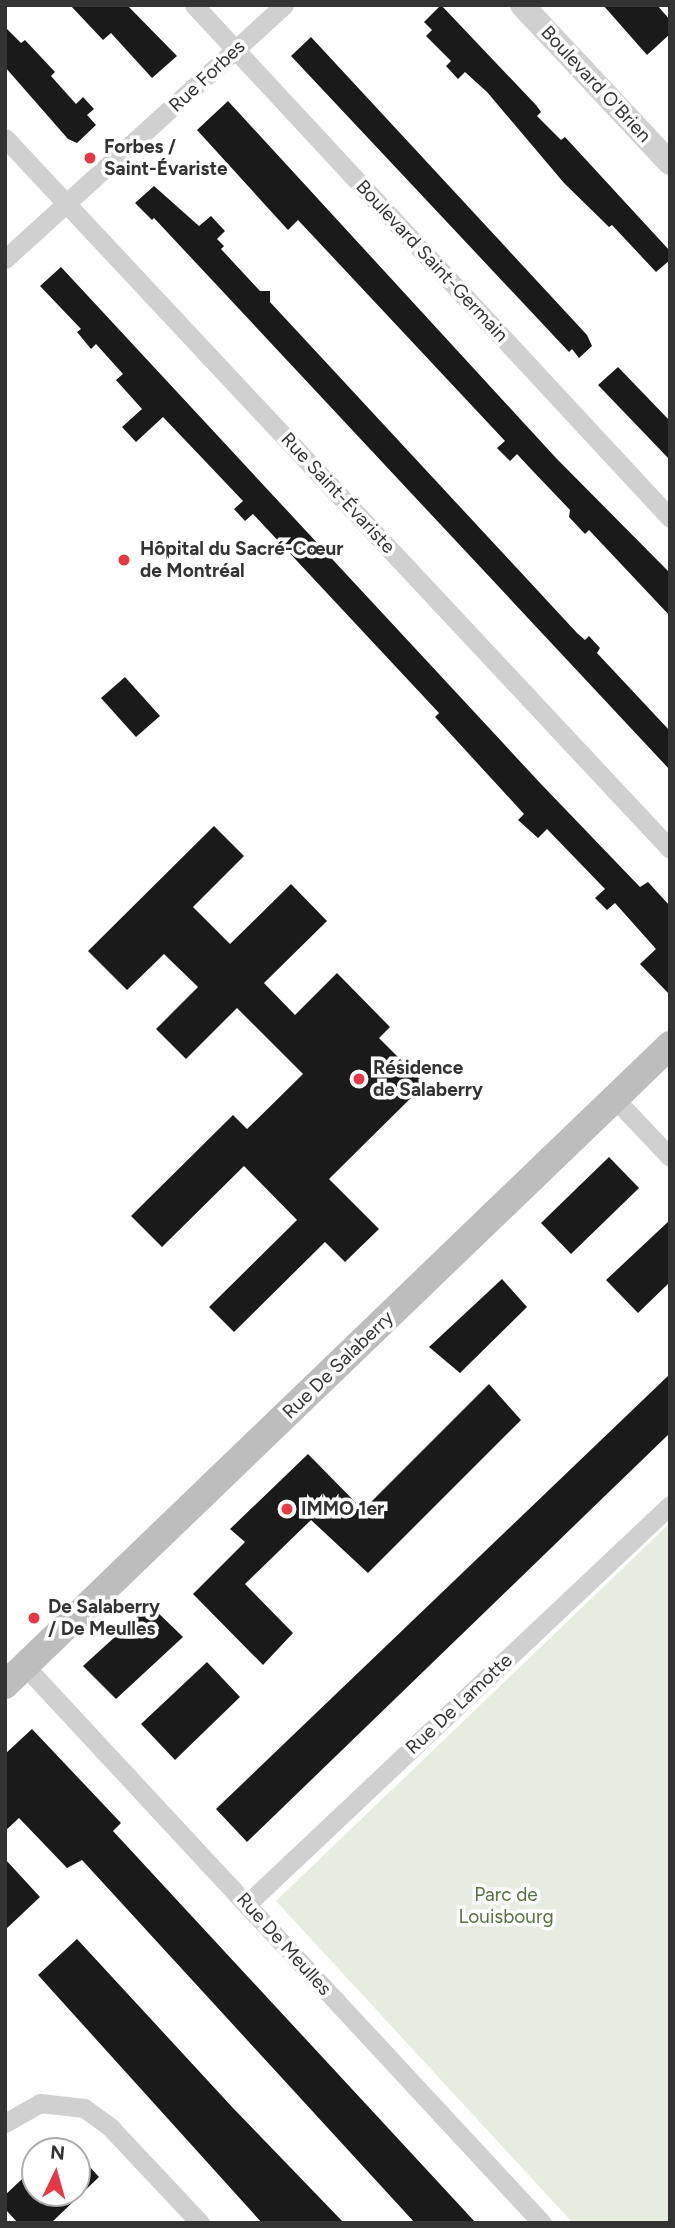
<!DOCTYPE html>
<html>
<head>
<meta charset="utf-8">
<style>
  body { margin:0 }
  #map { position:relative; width:675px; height:2228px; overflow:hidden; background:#fff; font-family:Figtree,sans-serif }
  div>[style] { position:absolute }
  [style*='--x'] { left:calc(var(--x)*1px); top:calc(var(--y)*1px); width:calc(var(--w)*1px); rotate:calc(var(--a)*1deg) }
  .green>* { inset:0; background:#e6ecdf }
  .building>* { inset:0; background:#1a1a1a }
  .minor>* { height:19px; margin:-9.5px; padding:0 9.5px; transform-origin:9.5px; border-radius:9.5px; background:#d0d0d0 }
  .tertiary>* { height:24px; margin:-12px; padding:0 12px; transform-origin:12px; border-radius:12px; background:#d0d0d0 }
  .secondary>* { height:28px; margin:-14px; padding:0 14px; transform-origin:14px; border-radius:14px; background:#bdbdbd }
  .dots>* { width:19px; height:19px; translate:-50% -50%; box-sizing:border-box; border:4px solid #fff; border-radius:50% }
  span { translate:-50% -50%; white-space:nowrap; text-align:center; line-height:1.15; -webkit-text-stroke:7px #fff; paint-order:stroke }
  .street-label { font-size:19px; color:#333 }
  .poi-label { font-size:19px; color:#333; font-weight:700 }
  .left { translate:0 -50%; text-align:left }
  .park-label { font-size:19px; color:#56703f }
  .frame { position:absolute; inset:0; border:7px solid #333; pointer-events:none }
  .north { position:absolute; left:21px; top:2137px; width:70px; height:70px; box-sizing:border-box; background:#fff; border:2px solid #adadad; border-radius:50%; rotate:5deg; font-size:19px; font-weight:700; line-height:28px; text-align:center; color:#333 }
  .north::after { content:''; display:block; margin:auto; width:24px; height:32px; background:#e63946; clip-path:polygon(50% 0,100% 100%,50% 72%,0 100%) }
</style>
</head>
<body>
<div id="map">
  <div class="green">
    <div style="clip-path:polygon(670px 1523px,670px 2223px,573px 2223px,276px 1901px)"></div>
  </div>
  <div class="building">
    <div style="clip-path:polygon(70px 5px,127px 5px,177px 56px,152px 78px,111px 33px,103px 40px)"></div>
    <div style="clip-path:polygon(441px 5px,536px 105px,541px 112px,537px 116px,561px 140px,565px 137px,670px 251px,670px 260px,656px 272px,612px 225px,609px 227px,564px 183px,487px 92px,465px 72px,458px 79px,446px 66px,451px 61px,426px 36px,432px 30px,424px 22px)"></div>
    <div style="clip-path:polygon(603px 5px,657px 5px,670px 20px,670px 34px,647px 55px)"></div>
    <div style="clip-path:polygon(5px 27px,21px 43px,25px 40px,55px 72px,51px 76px,76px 104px,83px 97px,94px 109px,87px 115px,96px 125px,77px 143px,68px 139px,5px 67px)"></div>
    <div style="clip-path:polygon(311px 37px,587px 335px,592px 346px,579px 358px,572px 349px,569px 352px,291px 56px)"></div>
    <div style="clip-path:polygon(228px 101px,556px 458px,670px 573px,670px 616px,589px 530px,585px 534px,569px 517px,570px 510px,529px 467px,517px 454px,510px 461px,497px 448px,505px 441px,298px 220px,288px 230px,197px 130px)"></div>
    <div style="clip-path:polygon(154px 186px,199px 226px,211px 216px,225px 231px,217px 239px,224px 246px,221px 249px,260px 291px,270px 291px,270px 302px,577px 633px,585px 640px,589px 636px,600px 648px,597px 653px,670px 731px,670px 770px,154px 218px,152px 220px,135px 203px)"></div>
    <div style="clip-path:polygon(61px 267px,541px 784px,640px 887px,648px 882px,670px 906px,670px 995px,640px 964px,656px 949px,615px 903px,607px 910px,595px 898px,605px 889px,547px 829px,538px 838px,518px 820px,524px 814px,435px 717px,439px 713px,253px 514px,245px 521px,234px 509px,243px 501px,205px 461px,163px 417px,136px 442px,122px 427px,142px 409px,116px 380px,123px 374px,96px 344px,91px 349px,77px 332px,81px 329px,40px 286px)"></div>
    <div style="clip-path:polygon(618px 367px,670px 421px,670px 460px,598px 385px)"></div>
    <div style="clip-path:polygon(125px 677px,160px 716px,136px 737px,101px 698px)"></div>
    <div style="clip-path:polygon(214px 826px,244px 856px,193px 907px,230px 944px,291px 884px,327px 921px,264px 983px,295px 1015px,337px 973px,390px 1027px,379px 1038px,425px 1084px,329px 1179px,379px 1229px,345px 1262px,325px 1242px,234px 1332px,209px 1307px,297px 1220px,244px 1166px,162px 1247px,131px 1216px,233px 1115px,247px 1129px,303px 1074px,237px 1008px,186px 1059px,156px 1029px,198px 987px,164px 954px,127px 990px,88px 951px)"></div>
    <div style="clip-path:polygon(609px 1157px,639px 1188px,571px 1254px,541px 1223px)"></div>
    <div style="clip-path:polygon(670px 1220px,670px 1282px,638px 1313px,606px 1280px)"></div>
    <div style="clip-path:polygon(502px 1279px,527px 1307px,460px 1373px,429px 1347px)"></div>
    <div style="clip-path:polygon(670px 1374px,670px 1433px,247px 1842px,216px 1809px)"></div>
    <div style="clip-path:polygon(489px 1384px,521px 1420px,368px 1573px,311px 1520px,245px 1584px,293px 1633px,263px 1665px,193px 1594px,245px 1542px,230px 1529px,308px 1454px,363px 1510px)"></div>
    <div style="clip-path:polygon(150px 1605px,183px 1637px,116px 1699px,83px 1666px)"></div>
    <div style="clip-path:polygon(207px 1662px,240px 1697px,175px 1760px,141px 1724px)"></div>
    <div style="clip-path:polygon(32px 1729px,121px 1823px,113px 1831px,476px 2223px,415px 2223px,82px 1860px,67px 1868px,19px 1818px,5px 1831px,5px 1754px)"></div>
    <div style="clip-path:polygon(5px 1859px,40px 1897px,5px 1930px)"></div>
    <div style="clip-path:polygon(77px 1939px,233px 2108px,344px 2223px,262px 2223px,38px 1975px)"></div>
    <div style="clip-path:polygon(77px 2153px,99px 2177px,51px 2223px,18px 2223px,5px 2209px,5px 2195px,35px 2167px,35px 2193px,77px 2193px)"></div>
  </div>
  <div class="minor">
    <div style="--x:194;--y:5;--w:700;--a:47.14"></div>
    <div style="--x:5;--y:138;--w:974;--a:46.91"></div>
    <div style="--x:5;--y:259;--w:377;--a:-42.3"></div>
    <div style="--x:614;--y:1098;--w:81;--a:46.5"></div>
    <div style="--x:25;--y:1666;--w:760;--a:47.13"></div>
    <div style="--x:248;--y:1903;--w:580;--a:-43.32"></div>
    <div style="--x:5;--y:2123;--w:40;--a:-29.7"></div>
    <div style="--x:40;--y:2103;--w:44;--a:6.5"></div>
    <div style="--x:84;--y:2108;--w:32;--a:36"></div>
    <div style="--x:110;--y:2127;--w:132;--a:46.8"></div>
  </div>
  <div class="tertiary">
    <div style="--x:522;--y:5;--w:216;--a:46.9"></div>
  </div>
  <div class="secondary">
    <div style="--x:5;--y:1685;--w:923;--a:-43.9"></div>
  </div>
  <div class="dots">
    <div style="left:90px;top:158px;background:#e63946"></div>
    <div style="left:124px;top:560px;background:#e63946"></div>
    <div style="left:359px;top:1079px;background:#e63946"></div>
    <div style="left:287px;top:1509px;background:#e63946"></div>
    <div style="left:34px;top:1618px;background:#e63946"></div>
  </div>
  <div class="street-label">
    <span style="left:207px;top:76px;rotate:-43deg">Rue Forbes</span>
    <span style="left:596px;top:84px;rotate:47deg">Boulevard O'Brien</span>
    <span style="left:432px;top:261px;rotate:47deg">Boulevard Saint-Germain</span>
    <span style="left:338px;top:493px;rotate:47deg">Rue Saint-Évariste</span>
    <span style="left:338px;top:1365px;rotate:-44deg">Rue De Salaberry</span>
    <span style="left:459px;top:1704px;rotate:-43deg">Rue De Lamotte</span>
    <span style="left:284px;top:1944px;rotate:48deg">Rue De Meulles</span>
  </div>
  <div class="poi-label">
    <span class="left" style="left:104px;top:158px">Forbes /<br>Saint-Évariste</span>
    <span class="left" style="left:140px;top:560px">Hôpital du Sacré-Cœur<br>de Montréal</span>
    <span class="left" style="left:373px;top:1079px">Résidence<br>de Salaberry</span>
    <span class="left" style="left:301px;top:1509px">IMMO 1er</span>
    <span class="left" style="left:48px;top:1618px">De Salaberry<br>/ De Meulles</span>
  </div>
  <div class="park-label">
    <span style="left:506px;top:1906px">Parc de<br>Louisbourg</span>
  </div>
  <div class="frame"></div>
  <div class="north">N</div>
</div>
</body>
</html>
